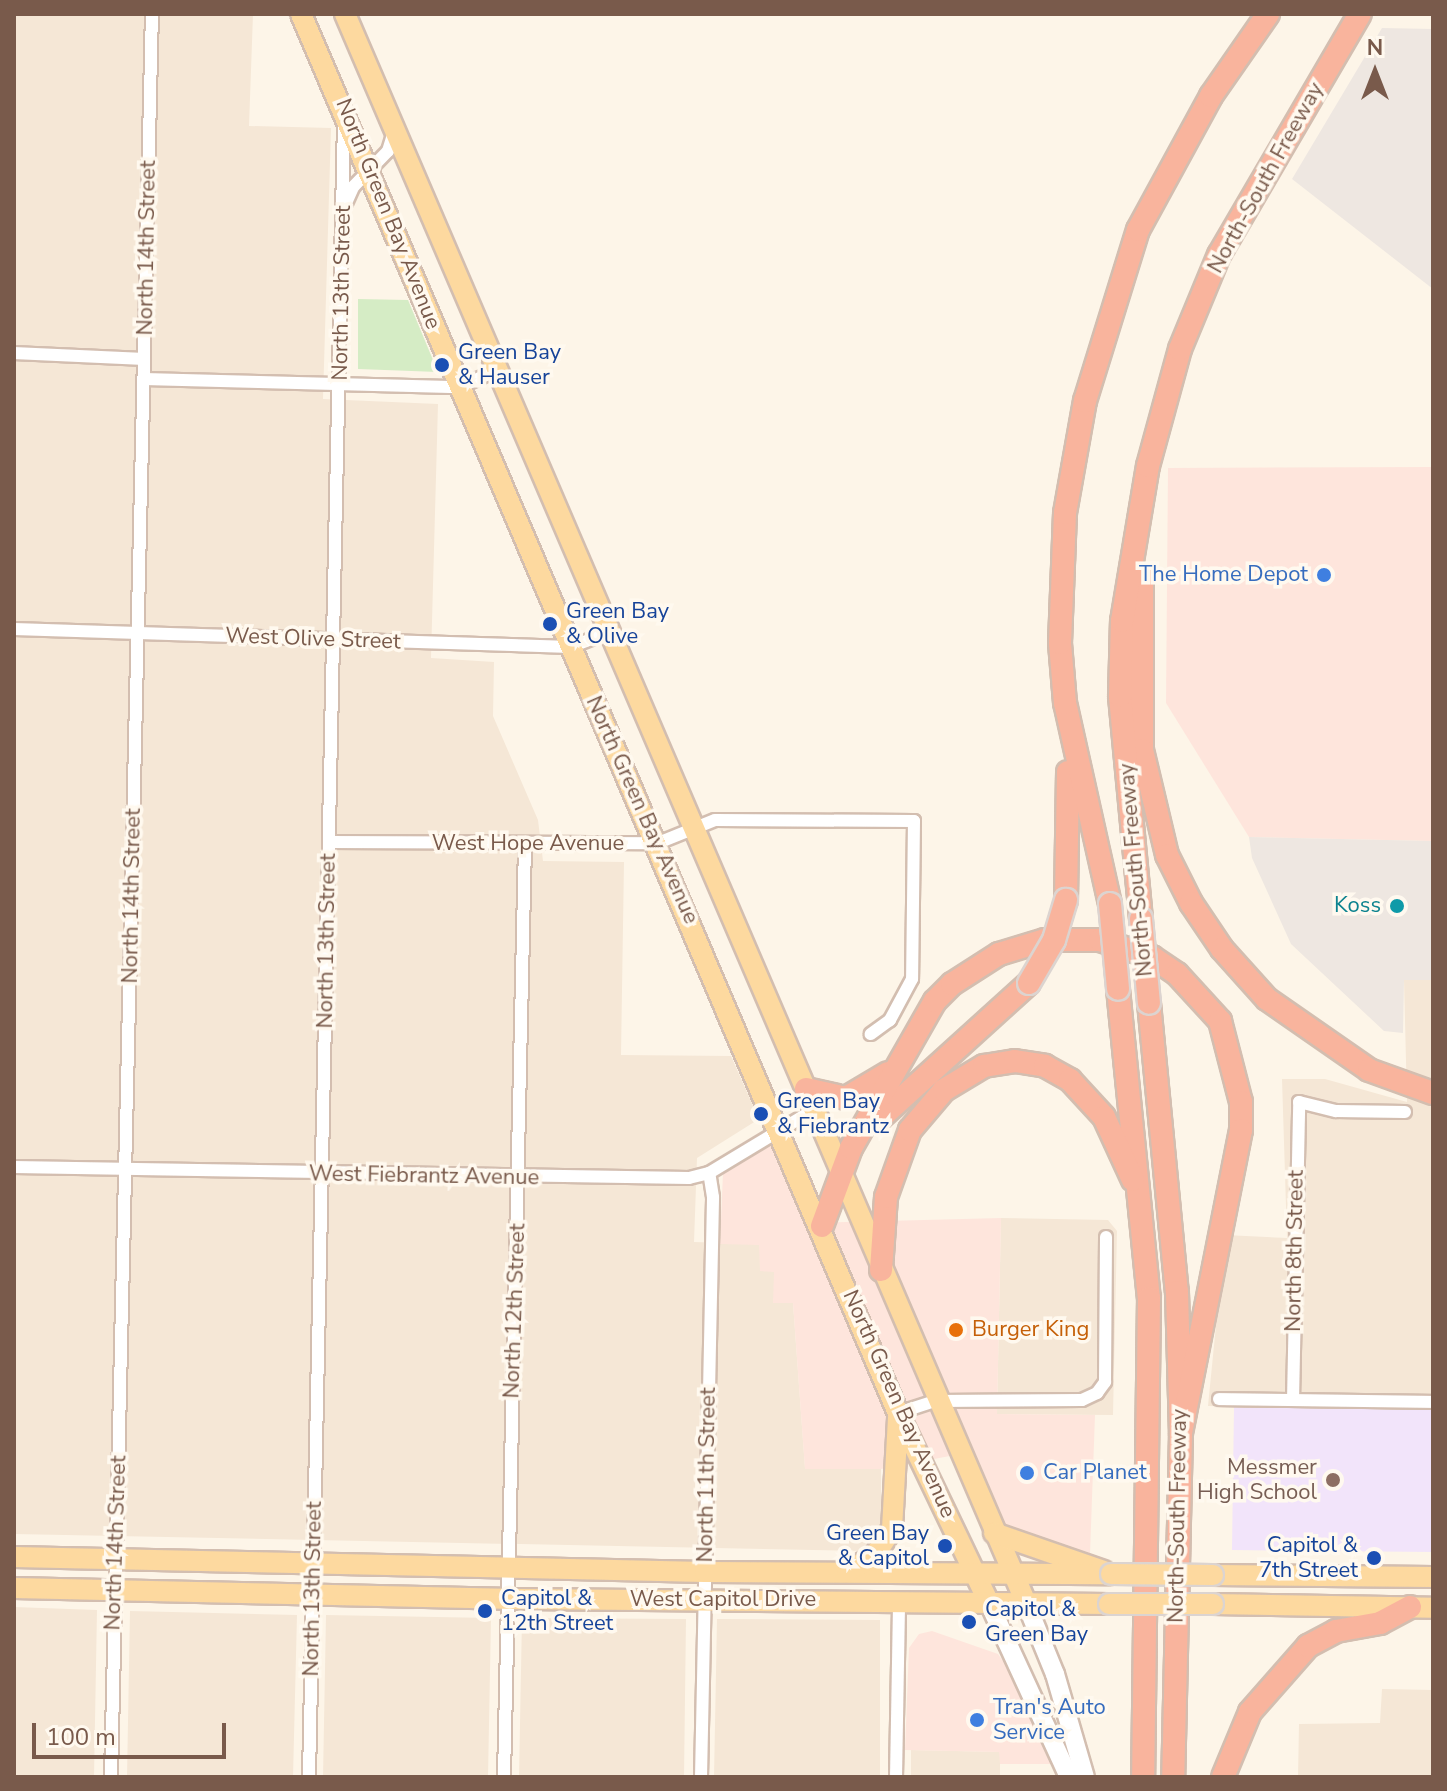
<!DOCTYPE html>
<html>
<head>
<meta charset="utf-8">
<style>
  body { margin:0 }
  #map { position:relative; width:1447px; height:1791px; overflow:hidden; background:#fdf5e8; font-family:"Nunito Sans",sans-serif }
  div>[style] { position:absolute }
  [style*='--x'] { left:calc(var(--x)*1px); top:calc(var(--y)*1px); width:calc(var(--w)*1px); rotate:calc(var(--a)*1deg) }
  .residential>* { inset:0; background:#f5e7d6 }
  .commercial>* { inset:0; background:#fee5dc }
  .industrial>* { inset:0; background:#eee7e1 }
  .education>* { inset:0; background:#f2e4fa }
  .green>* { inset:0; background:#d5ecc5 }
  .roads { filter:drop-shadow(2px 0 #d3beb0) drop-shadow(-2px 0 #d3beb0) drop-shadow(0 2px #d3beb0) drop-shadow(0 -2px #d3beb0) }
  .street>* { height:12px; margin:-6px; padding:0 6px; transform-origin:6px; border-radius:6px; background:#fff }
  .secondary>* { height:18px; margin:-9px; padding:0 9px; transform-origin:9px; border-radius:9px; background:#fff }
  .primary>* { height:20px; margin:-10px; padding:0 10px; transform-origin:10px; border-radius:10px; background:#fdd99f }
  .highway>* { height:22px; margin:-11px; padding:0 11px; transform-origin:11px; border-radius:11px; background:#f9b49d }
  .bridges { filter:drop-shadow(2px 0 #dcd4d0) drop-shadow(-2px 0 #dcd4d0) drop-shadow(0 2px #dcd4d0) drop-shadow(0 -2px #dcd4d0) }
  .primary-bridge>* { height:20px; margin:-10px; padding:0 10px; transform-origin:10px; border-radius:10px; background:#fdd99f }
  .highway-bridge>* { height:22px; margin:-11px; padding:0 11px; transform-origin:11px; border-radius:11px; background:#f9b49d }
  .dots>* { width:22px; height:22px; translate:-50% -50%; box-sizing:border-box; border:4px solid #fff9ef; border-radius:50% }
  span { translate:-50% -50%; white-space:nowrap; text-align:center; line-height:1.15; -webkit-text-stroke:7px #fff9ef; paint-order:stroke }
  .street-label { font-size:22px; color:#795a4b }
  .transit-label { font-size:22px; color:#164399 }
  .left { translate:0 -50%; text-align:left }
  .right { translate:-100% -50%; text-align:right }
  .shop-label { font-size:22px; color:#366cbe }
  .culture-label { font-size:22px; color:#0d838f }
  .food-label { font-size:22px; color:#c56008 }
  .education-label { font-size:22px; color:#785e54 }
  .frame { position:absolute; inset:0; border:16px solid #795a4b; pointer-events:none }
  .north { position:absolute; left:1335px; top:32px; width:80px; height:80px; -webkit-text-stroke:6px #fff9ef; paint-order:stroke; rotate:0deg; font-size:22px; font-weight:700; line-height:32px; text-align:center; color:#795a4b }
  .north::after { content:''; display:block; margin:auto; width:28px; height:36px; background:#795a4b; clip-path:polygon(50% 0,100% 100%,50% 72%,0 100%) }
  .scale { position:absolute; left:32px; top:1723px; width:194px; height:36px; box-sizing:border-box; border:4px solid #795a4b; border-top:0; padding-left:10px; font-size:24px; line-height:28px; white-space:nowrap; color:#795a4b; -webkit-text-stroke:6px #fff9ef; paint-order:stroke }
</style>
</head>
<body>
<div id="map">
  <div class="residential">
    <div style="clip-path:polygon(14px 14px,253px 14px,249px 126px,331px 128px,323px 399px,438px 404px,431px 658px,494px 662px,493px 716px,538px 820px,543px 861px,624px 862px,621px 1055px,731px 1056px,759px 1119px,697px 1158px,694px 1242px,760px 1244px,793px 1303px,805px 1468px,881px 1469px,881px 1531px,865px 1551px,14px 1534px)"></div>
    <div style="clip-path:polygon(1404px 980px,1433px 980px,1433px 1410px,1208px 1406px,1225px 1235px,1287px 1238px,1282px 1079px,1325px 1079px,1407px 1102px)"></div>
    <div style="clip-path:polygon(1001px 1218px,1108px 1220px,1117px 1231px,1113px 1415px,997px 1414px)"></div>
    <div style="clip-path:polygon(14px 1607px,97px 1610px,94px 1777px,14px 1777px)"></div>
    <div style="clip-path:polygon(130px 1611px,297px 1615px,293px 1777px,127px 1777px)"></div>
    <div style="clip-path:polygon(326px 1615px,491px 1618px,488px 1777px,323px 1777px)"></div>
    <div style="clip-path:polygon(522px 1618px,686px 1619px,684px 1777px,519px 1777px)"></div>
    <div style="clip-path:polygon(717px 1619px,880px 1620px,880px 1777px,714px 1777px)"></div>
    <div style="clip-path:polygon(1382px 1689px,1433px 1690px,1433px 1777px,1298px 1777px,1299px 1724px,1380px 1723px)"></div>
    <div style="clip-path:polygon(911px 1750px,1000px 1752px,1000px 1777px,911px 1777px)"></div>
  </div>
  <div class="commercial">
    <div style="clip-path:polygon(1433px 467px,1433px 841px,1249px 837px,1166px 703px,1168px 468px)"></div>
    <div style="clip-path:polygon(772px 1140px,808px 1223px,1001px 1218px,997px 1414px,1095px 1415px,1090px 1554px,1010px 1531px,997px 1522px,971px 1452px,881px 1469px,805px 1469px,793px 1303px,773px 1303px,774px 1272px,760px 1271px,759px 1245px,720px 1244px,723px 1173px)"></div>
    <div style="clip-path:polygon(932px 1631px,998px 1654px,1021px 1687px,1055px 1764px,1000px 1764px,999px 1752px,905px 1750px,909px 1648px,919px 1634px)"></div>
  </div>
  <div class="industrial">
    <div style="clip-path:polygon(1382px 28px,1433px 29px,1433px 289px,1292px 179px)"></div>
    <div style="clip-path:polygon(1249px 837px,1433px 841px,1433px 980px,1404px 980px,1403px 1033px,1384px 1031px,1291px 944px,1252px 858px)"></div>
  </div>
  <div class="education">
    <div style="clip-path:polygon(1234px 1407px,1433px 1410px,1433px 1552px,1232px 1550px)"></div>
  </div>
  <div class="green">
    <div style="clip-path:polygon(358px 299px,408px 300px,438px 372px,358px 369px)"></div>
  </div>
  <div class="roads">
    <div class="street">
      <div style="--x:346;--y:203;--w:17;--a:-66"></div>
      <div style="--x:353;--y:187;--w:50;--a:-45.8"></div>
      <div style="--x:388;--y:151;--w:21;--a:-73"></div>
      <div style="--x:14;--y:353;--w:130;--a:2.6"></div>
      <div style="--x:144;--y:379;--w:316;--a:1.5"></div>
      <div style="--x:460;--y:387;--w:41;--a:-24.7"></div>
      <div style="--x:14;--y:629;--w:557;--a:1.85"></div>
      <div style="--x:571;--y:647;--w:41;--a:-21.5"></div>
      <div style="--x:330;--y:842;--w:328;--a:0.2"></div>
      <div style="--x:658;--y:843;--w:61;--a:-22"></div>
      <div style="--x:715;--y:820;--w:199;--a:0.3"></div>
      <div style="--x:914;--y:821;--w:158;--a:90.7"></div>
      <div style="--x:912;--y:979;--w:47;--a:118.2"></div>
      <div style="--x:890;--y:1020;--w:24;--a:144"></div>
      <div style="--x:14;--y:1167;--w:675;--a:0.93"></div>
      <div style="--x:689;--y:1178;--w:21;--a:-14"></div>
      <div style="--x:709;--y:1173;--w:124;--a:-31.1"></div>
      <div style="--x:1219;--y:1399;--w:214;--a:0.8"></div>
      <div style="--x:1293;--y:1400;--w:298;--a:-88.8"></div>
      <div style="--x:1299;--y:1102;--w:38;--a:14"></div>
      <div style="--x:1336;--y:1111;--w:69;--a:0.8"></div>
      <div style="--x:898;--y:1413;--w:40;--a:-18"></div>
      <div style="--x:936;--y:1401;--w:146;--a:-0.4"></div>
      <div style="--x:1082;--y:1400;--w:17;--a:-25"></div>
      <div style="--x:1097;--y:1393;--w:14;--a:-54"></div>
      <div style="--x:1105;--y:1382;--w:145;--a:-89.6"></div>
      <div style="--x:111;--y:1777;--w:1763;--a:-88.67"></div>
      <div style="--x:309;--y:1777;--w:1652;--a:-88.79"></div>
      <div style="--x:504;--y:1777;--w:932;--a:-88.71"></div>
      <div style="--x:701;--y:1777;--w:580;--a:-88.81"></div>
      <div style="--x:713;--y:1197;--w:24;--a:-99"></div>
      <div style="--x:896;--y:1777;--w:176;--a:-89"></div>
    </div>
    <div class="secondary">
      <div style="--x:989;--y:1603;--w:192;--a:65.3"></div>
      <div style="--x:1026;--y:1603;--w:77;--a:67.8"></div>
      <div style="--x:1055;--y:1674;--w:107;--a:73.8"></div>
    </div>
    <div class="primary">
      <div style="--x:301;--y:14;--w:1521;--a:66.89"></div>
      <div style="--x:898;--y:1413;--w:211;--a:64.4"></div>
      <div style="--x:345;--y:14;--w:1729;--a:66.8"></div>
      <div style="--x:994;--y:1533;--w:116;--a:19.1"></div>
      <div style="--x:14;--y:1557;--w:691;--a:1.24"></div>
      <div style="--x:705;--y:1572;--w:406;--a:0.3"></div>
      <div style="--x:847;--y:1572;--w:33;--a:-31"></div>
      <div style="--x:875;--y:1555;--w:31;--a:-57"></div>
      <div style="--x:892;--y:1529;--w:112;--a:-86.9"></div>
      <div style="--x:1213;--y:1575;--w:220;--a:0.5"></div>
      <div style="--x:14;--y:1588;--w:506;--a:1.25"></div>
      <div style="--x:520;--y:1599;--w:589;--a:0.49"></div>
      <div style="--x:1213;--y:1604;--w:220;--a:1"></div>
    </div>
    <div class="highway">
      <div style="--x:1142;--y:576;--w:174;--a:90"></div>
      <div style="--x:1142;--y:750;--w:108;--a:76.6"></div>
      <div style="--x:1167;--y:855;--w:54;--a:63.4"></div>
      <div style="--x:1191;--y:903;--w:55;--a:56"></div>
      <div style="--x:1222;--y:949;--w:67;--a:48"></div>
      <div style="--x:1267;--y:999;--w:124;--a:34.8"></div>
      <div style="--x:1369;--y:1070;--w:68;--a:19.8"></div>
      <div style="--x:1066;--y:900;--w:128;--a:-89.1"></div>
      <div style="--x:1110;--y:904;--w:206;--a:-102.6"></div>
      <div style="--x:1065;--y:703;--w:60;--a:-94.8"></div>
      <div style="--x:1060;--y:643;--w:130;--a:-87.8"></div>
      <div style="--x:1065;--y:513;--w:114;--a:-79.9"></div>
      <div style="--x:1085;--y:401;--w:179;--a:-72.8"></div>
      <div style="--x:1138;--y:230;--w:153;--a:-61.4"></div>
      <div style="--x:1211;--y:96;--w:100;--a:-55.2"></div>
      <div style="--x:1141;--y:919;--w:224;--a:-95.4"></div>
      <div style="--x:1120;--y:696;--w:75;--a:-88.5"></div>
      <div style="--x:1122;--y:621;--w:157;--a:-80.5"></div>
      <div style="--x:1148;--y:466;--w:121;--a:-74.7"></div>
      <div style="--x:1180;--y:349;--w:102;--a:-67.5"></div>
      <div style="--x:1219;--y:255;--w:279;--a:-59.7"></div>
      <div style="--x:1118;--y:989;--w:311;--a:84.3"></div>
      <div style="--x:1149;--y:1298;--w:479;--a:90.7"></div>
      <div style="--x:1149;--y:1003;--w:290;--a:84.5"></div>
      <div style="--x:1177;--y:1292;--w:142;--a:88.4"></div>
      <div style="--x:1181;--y:1434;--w:343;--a:91.3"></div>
      <div style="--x:806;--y:1089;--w:41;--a:12.7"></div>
      <div style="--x:846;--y:1098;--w:49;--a:-30.8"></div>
      <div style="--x:879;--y:1119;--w:202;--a:-42.2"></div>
      <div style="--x:822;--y:1226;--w:83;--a:-69.6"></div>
      <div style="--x:851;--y:1148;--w:169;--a:-60.3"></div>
      <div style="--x:935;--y:1001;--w:24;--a:-45"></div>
      <div style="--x:952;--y:984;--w:56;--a:-32.6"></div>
      <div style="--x:999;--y:954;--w:48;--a:-16.9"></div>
      <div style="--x:1045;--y:940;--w:55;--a:0"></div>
      <div style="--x:1100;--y:940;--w:55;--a:18.1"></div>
      <div style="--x:1152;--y:957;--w:30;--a:34"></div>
      <div style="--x:1177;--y:974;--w:64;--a:47.5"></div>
      <div style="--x:1220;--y:1021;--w:84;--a:75.5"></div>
      <div style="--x:1241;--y:1102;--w:28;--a:90"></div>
      <div style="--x:1241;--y:1130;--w:310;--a:101.2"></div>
      <div style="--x:881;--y:1270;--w:73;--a:-86.1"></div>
      <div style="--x:886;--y:1197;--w:71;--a:-70.3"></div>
      <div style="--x:910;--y:1130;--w:52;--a:-49.6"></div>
      <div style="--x:944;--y:1090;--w:47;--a:-31"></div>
      <div style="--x:984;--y:1066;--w:31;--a:-9"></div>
      <div style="--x:1015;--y:1061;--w:30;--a:9"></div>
      <div style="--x:1045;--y:1066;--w:29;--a:29"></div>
      <div style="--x:1070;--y:1080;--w:50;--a:47.4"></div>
      <div style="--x:1104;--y:1117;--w:69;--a:65.3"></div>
      <div style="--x:1223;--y:1777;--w:70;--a:-67.4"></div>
      <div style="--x:1250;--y:1712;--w:88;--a:-48.7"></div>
      <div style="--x:1308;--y:1646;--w:32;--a:-28"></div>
      <div style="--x:1336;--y:1631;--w:45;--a:-10.3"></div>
      <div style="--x:1380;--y:1623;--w:34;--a:-28"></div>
    </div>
  </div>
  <div class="bridges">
    <div class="primary-bridge">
      <div style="--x:1111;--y:1574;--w:102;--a:0.6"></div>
      <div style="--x:1109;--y:1604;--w:104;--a:0"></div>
    </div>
    <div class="highway-bridge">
      <div style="--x:1110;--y:904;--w:85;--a:84.6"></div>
      <div style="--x:1141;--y:919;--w:84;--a:84.6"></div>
      <div style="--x:1029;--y:983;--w:50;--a:-59.8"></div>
      <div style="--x:1054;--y:940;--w:42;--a:-73.3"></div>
    </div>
  </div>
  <div class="dots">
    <div style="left:442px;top:365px;background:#1a4fb4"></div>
    <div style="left:1324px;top:575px;background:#3f7fe0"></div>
    <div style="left:550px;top:624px;background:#1a4fb4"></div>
    <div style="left:1397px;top:906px;background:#0f9aa8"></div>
    <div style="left:761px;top:1114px;background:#1a4fb4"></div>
    <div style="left:956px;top:1330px;background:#e8710a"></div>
    <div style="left:1027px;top:1473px;background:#3f7fe0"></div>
    <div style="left:1333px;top:1480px;background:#8d6e63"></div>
    <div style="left:945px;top:1546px;background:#1a4fb4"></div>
    <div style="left:1374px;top:1558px;background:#1a4fb4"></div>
    <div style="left:485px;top:1611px;background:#1a4fb4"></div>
    <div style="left:969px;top:1622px;background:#1a4fb4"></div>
    <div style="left:977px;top:1720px;background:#3f7fe0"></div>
  </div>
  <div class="street-label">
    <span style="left:1266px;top:178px;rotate:-61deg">North-South Freeway</span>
    <span style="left:388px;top:214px;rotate:68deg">North Green Bay Avenue</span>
    <span style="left:147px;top:248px;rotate:-89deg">North 14th Street</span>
    <span style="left:342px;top:293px;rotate:-89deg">North 13th Street</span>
    <span style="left:313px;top:639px;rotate:2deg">West Olive Street</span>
    <span style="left:642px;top:810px;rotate:66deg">North Green Bay Avenue</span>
    <span style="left:528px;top:844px">West Hope Avenue</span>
    <span style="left:1136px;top:870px;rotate:-95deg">North-South Freeway</span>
    <span style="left:132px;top:896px;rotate:-89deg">North 14th Street</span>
    <span style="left:327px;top:941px;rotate:-89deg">North 13th Street</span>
    <span style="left:424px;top:1176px;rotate:1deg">West Fiebrantz Avenue</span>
    <span style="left:1295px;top:1251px;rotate:-89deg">North 8th Street</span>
    <span style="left:515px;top:1311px;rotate:-88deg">North 12th Street</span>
    <span style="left:899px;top:1404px;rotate:66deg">North Green Bay Avenue</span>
    <span style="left:707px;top:1475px;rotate:-89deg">North 11th Street</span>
    <span style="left:1178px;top:1516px;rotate:-89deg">North-South Freeway</span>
    <span style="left:116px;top:1543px;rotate:-88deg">North 14th Street</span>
    <span style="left:313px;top:1589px;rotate:-89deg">North 13th Street</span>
    <span style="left:723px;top:1600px">West Capitol Drive</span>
  </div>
  <div class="transit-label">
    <span class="left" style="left:458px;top:365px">Green Bay<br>&amp; Hauser</span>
    <span class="left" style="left:566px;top:624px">Green Bay<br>&amp; Olive</span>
    <span class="left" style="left:777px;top:1114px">Green Bay<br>&amp; Fiebrantz</span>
    <span class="right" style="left:929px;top:1546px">Green Bay<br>&amp; Capitol</span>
    <span class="right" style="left:1358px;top:1558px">Capitol &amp;<br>7th Street</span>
    <span class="left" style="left:501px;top:1611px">Capitol &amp;<br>12th Street</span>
    <span class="left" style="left:985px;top:1622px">Capitol &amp;<br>Green Bay</span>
  </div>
  <div class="shop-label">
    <span class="right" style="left:1308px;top:575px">The Home Depot</span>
    <span class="left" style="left:1043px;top:1473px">Car Planet</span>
    <span class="left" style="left:993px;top:1720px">Tran's Auto<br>Service</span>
  </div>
  <div class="culture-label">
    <span class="right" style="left:1381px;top:906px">Koss</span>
  </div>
  <div class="food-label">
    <span class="left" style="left:972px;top:1330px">Burger King</span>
  </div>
  <div class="education-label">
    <span class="right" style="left:1317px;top:1480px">Messmer<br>High School</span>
  </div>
  <div class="frame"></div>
  <div class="north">N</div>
  <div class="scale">100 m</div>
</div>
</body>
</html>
